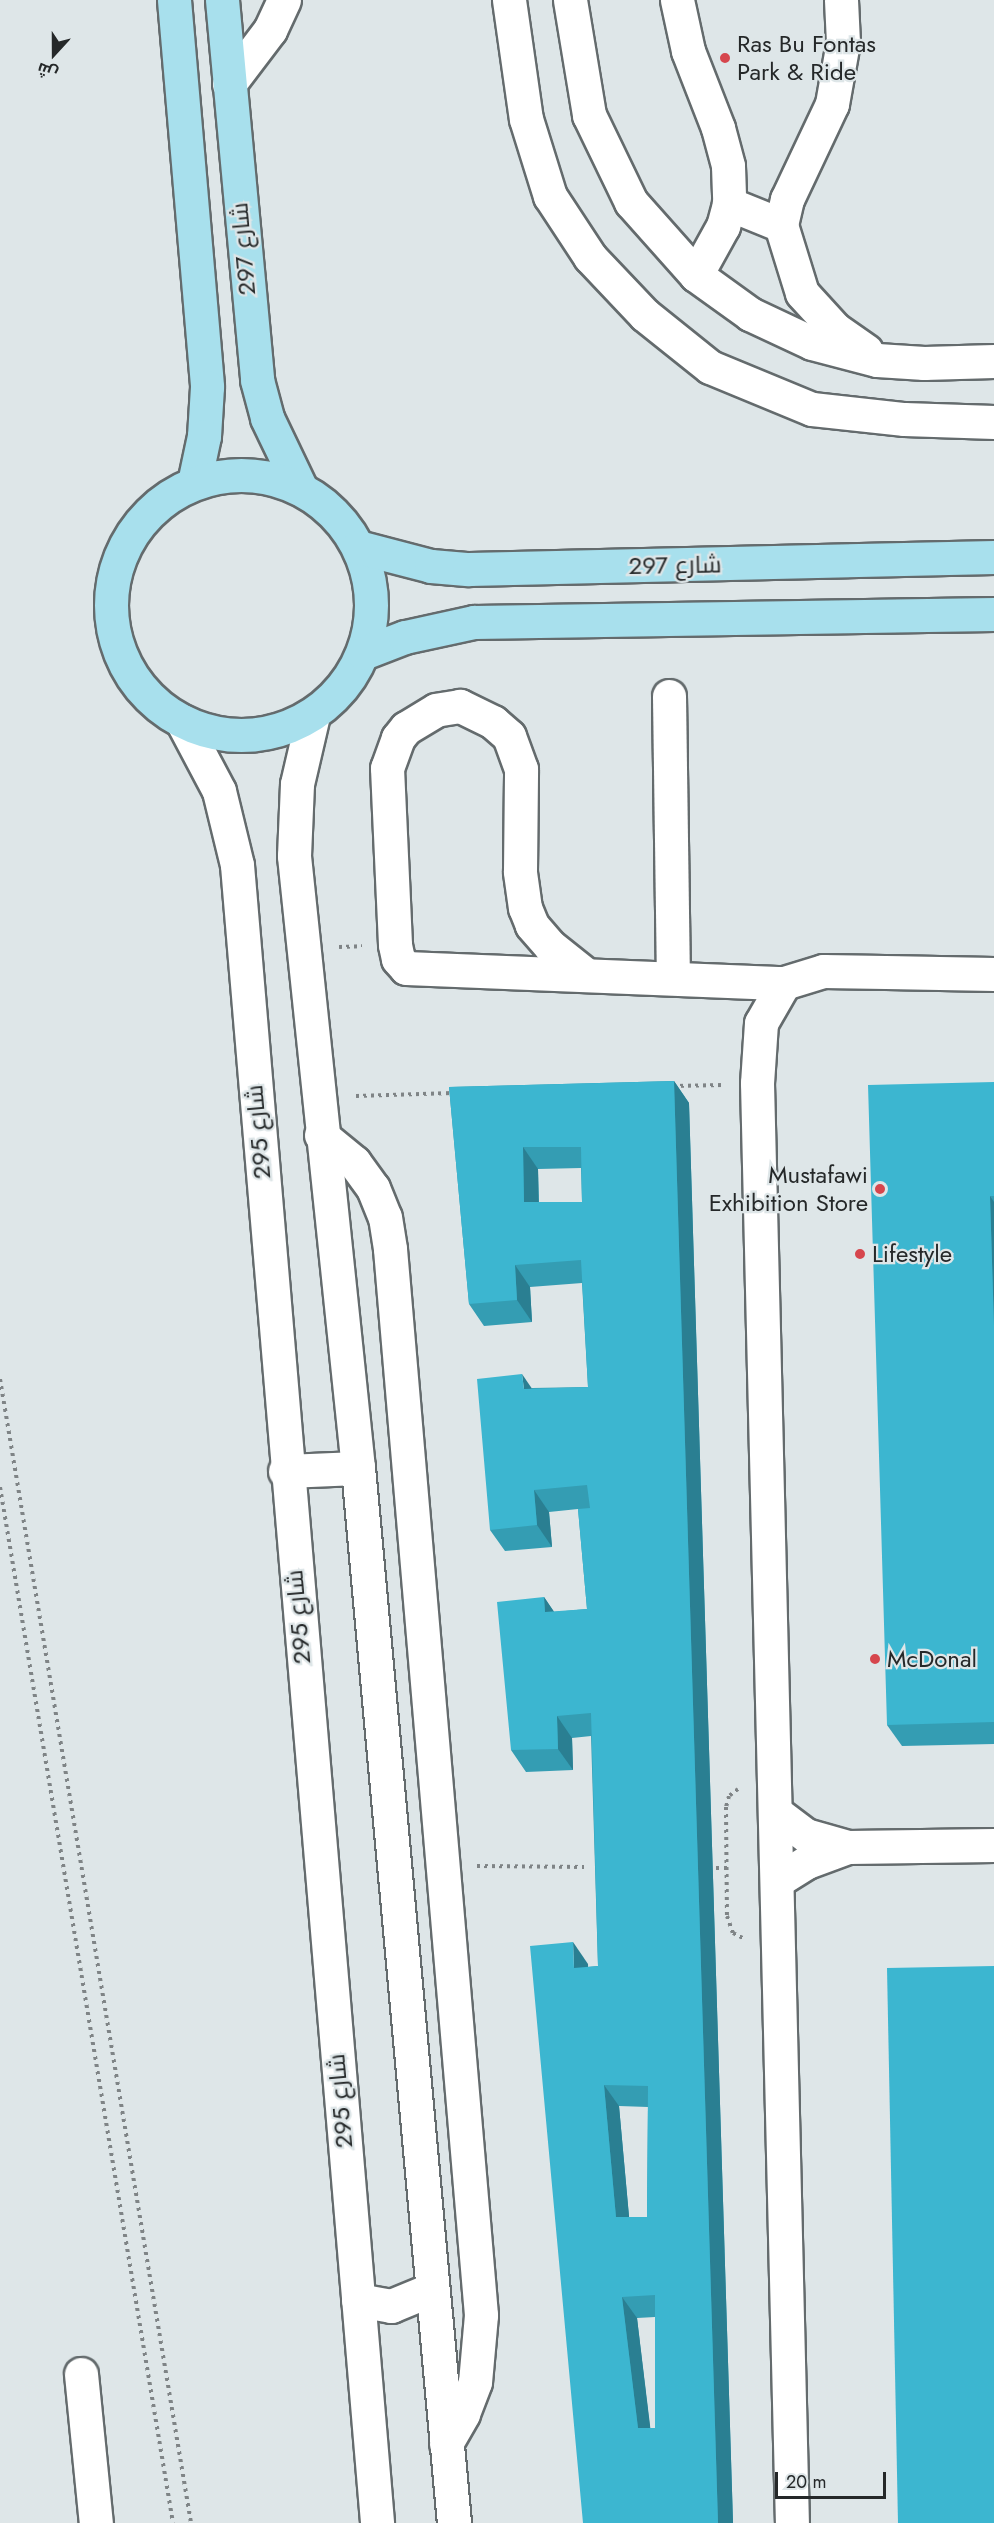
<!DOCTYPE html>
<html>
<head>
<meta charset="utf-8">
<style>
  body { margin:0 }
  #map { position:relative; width:994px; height:2523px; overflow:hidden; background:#dee6e8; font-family:Jost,Cairo,sans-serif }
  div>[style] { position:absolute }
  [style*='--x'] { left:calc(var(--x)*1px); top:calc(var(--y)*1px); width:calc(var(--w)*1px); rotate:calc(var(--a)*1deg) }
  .path>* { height:4px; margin-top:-2px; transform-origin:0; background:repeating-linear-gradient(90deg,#7f8486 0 3px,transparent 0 7.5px) }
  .roads { filter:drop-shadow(2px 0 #646b6d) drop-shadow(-2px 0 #646b6d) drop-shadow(0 2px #646b6d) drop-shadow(0 -2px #646b6d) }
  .minor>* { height:33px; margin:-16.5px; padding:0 16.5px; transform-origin:16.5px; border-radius:16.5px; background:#fff }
  .major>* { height:33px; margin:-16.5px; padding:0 16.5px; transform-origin:16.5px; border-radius:16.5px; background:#a8e0ed }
  .major>.ring { margin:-16.5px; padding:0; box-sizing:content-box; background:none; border:33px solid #a8e0ed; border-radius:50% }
  .wall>* { inset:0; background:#349db3 }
  .shaded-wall>* { inset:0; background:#2a7f92 }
  .building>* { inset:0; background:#3cb6d0 }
  .dots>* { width:16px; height:16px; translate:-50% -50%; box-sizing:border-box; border:3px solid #dee6e8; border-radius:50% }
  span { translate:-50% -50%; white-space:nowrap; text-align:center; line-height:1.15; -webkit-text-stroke:4.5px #dee6e8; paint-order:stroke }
  .poi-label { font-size:24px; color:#252829 }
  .left { translate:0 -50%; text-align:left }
  .right { translate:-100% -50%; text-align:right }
  .street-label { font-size:24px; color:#252829 }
  .north { position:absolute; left:24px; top:24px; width:60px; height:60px; -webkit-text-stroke:4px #dee6e8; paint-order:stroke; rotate:201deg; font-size:16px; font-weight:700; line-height:24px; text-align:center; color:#252829 }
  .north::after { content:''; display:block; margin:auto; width:21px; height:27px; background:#252829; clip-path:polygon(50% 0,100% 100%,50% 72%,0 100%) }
  .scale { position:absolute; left:775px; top:2472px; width:111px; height:27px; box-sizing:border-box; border:3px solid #252829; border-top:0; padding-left:8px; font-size:18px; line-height:21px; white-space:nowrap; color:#252829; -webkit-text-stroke:4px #dee6e8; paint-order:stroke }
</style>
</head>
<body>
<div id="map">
  <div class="path">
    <div style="--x:339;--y:947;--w:23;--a:-2"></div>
    <div style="--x:673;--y:1086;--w:50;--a:-1.1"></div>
    <div style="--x:356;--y:1096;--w:97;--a:-1.8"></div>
    <div style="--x:0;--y:1379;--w:1160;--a:80.52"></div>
    <div style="--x:0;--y:1487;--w:1050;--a:80.52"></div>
    <div style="--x:738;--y:1789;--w:11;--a:142"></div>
    <div style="--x:729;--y:1796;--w:11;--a:105"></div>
    <div style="--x:726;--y:1807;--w:109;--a:89.5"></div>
    <div style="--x:727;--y:1916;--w:18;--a:71"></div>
    <div style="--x:733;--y:1933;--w:11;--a:27"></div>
    <div style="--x:477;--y:1866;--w:107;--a:0.5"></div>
    <div style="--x:709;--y:1868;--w:18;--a:0"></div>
  </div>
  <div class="roads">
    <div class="minor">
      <div style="--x:509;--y:0;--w:120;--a:81.9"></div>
      <div style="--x:526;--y:119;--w:81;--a:72.7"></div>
      <div style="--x:550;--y:196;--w:73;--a:56.7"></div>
      <div style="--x:590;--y:257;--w:80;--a:46.5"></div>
      <div style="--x:645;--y:315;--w:83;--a:38.7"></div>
      <div style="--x:710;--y:367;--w:110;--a:22.4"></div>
      <div style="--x:812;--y:409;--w:93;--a:6.2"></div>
      <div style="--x:904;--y:419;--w:90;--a:1.9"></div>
      <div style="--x:570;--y:0;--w:117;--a:80.6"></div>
      <div style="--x:589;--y:115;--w:97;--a:64.2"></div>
      <div style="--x:631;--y:202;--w:98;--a:48.3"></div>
      <div style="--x:696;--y:275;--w:67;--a:35.8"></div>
      <div style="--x:750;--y:314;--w:68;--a:25.1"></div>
      <div style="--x:812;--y:343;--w:67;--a:14.7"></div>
      <div style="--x:877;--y:360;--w:47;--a:3.7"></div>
      <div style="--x:924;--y:363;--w:70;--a:-1.6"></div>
      <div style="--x:677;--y:0;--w:52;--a:77.8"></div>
      <div style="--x:688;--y:51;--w:83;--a:68.7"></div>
      <div style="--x:718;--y:128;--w:39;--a:75"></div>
      <div style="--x:728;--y:166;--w:38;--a:88"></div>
      <div style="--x:729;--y:204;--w:23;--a:105"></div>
      <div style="--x:723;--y:226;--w:56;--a:118.9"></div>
      <div style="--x:841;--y:0;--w:42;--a:87.3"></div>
      <div style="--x:843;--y:42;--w:63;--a:100.1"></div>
      <div style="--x:832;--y:104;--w:105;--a:115.3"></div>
      <div style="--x:787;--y:199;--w:27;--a:103"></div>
      <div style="--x:781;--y:225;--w:71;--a:72.8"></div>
      <div style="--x:802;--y:293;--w:49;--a:47.5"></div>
      <div style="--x:835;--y:329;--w:38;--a:35"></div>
      <div style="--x:229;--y:84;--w:68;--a:-52.8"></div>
      <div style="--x:270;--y:30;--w:33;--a:-65"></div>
      <div style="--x:729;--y:204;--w:56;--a:22"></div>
      <div style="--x:669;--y:696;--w:282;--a:89.2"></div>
      <div style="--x:313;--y:715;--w:71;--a:103.1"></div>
      <div style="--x:297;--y:784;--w:72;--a:92.4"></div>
      <div style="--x:294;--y:856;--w:615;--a:84.03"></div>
      <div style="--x:358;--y:1468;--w:1059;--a:84.8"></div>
      <div style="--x:182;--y:721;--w:79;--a:62.1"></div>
      <div style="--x:219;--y:791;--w:76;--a:76.3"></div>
      <div style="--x:237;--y:865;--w:1664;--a:85.17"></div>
      <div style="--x:585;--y:974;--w:45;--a:-141.3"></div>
      <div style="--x:550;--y:946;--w:28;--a:-131"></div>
      <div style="--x:532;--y:925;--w:18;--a:-112"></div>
      <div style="--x:525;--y:908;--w:37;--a:-98"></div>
      <div style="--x:520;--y:871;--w:102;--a:-89.4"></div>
      <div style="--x:521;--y:769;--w:35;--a:-110"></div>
      <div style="--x:509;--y:736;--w:21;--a:-139"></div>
      <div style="--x:493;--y:722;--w:37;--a:-154"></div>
      <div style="--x:460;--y:706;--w:24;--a:171"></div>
      <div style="--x:436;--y:710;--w:35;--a:149"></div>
      <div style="--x:406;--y:728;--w:13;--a:129"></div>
      <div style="--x:398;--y:738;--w:32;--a:110"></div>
      <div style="--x:387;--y:768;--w:177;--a:87.4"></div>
      <div style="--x:395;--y:945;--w:14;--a:78"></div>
      <div style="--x:398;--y:959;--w:12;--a:48"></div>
      <div style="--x:406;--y:968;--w:378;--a:2.3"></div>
      <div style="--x:784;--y:983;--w:41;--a:-17.1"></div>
      <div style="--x:823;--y:971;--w:171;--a:1"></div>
      <div style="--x:784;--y:983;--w:46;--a:119.9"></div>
      <div style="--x:761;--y:1023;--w:60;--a:93.8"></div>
      <div style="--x:757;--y:1083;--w:1440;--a:88.61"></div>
      <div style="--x:321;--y:1135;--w:43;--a:39.3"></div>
      <div style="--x:354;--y:1162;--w:32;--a:54"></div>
      <div style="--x:373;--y:1188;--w:31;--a:68"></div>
      <div style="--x:385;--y:1217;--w:32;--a:81"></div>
      <div style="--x:390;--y:1249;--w:1070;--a:85.12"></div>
      <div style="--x:481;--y:2315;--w:67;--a:95.1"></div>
      <div style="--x:475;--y:2382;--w:34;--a:111"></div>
      <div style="--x:463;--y:2414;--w:34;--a:120"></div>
      <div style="--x:285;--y:1471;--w:73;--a:-2.4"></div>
      <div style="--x:775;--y:1812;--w:39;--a:37"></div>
      <div style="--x:806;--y:1835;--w:44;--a:15.9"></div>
      <div style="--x:848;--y:1847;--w:146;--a:-0.8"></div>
      <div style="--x:778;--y:1880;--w:34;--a:-32"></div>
      <div style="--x:807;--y:1862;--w:44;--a:-20.1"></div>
      <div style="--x:358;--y:2300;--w:34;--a:10"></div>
      <div style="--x:391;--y:2306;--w:44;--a:-22.5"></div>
      <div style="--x:81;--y:2374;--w:150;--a:84.3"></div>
    </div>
    <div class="major">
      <div style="--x:174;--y:0;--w:388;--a:85.1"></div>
      <div style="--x:207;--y:387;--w:49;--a:93.5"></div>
      <div style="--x:204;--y:436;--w:48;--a:102"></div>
      <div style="--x:222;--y:0;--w:382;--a:84.7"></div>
      <div style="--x:257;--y:380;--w:39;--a:75"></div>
      <div style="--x:267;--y:418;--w:79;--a:64.4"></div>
      <div class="ring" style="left:111px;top:475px;width:227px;height:227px"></div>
      <div style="--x:358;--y:547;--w:75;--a:14.6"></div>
      <div style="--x:431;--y:566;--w:38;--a:5"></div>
      <div style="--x:469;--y:569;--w:525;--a:-1.31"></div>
      <div style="--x:363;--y:653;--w:45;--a:-20.9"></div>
      <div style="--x:405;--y:637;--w:71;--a:-12.3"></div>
      <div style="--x:474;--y:622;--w:520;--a:-0.88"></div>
    </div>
  </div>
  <div class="wall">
    <div style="clip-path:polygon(evenodd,674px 1081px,689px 1103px,733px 2523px,583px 2523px,588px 1964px,588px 1967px,598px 1966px,591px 1736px,572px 1738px,573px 1770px,526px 1772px,511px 1750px,544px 1597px,554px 1612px,587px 1609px,578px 1509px,549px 1512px,552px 1547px,505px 1551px,490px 1530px,532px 1388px,588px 1387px,582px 1283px,530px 1287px,532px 1322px,484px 1326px,469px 1304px,449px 1087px,674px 1081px,581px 1168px,582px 1202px,539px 1202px,538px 1169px,581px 1168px,674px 1081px,619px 2106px,648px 2107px,647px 2217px,629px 2217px,619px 2106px,674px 1081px,655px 2317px,655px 2428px,650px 2428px,637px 2318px,655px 2317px)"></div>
    <div style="clip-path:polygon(994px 1082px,994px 1744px,902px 1746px,887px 1725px)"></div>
  </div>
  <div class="shaded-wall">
    <div style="clip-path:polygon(674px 1081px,689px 1103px,733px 2523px,718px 2523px)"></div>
    <div style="clip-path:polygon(523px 1147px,538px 1169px,539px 1224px,524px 1202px)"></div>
    <div style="clip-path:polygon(990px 1196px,994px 1202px,994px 1326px)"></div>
    <div style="clip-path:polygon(515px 1265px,530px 1287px,532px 1322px,517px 1300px)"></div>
    <div style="clip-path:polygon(522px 1374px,537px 1396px,524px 1389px)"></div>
    <div style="clip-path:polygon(534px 1490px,549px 1512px,552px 1547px,537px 1525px)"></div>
    <div style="clip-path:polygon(544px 1597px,559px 1619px,545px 1612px)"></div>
    <div style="clip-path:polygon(557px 1716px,572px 1738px,573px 1770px,558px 1749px)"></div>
    <div style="clip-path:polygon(573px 1942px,588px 1964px,589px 1990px,574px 1968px)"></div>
    <div style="clip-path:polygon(604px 2085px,619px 2106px,631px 2238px,616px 2217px)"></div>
    <div style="clip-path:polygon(622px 2297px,637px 2318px,653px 2450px,638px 2428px)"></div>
  </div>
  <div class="building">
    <div style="clip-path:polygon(evenodd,674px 1081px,718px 2523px,583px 2523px,530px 1946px,573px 1942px,574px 1968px,598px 1966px,591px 1713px,557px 1716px,558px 1749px,511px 1750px,497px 1602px,544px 1597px,545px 1612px,587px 1609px,578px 1509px,590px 1508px,587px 1485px,534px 1490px,537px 1525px,490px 1530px,477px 1379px,522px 1374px,524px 1389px,588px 1387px,581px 1260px,515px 1265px,517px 1300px,469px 1304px,449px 1087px,674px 1081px,523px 1147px,581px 1147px,582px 1202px,524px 1202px,523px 1147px,674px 1081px,604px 2085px,648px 2086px,647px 2217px,616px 2217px,604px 2085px,674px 1081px,655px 2295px,655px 2428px,638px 2428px,622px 2297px,655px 2295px)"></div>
    <div style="clip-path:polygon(994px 1082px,994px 1196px,990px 1196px,994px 1326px,994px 1722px,887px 1725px,868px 1085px)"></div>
    <div style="clip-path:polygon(994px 1966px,994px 2523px,898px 2523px,887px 1968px)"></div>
  </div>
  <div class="dots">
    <div style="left:725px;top:58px;background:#d6464d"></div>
    <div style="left:880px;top:1189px;background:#d6464d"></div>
    <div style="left:860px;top:1254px;background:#d6464d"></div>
    <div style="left:875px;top:1659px;background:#d6464d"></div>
  </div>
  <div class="poi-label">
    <span class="left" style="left:737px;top:58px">Ras Bu Fontas<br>Park &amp; Ride</span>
    <span class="right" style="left:868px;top:1189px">Mustafawi<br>Exhibition Store</span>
    <span class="left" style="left:872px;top:1254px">Lifestyle</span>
    <span class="left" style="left:887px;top:1659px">McDonal</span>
  </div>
  <div class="street-label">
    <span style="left:243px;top:249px;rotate:-95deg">شارع 297</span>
    <span style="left:675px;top:565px;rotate:-1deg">شارع 297</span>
    <span style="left:258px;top:1132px;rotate:-95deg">شارع 295</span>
    <span style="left:298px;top:1617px;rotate:-95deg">شارع 295</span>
    <span style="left:340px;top:2101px;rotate:-95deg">شارع 295</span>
  </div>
  <div class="north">ش</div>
  <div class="scale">20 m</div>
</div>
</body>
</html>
